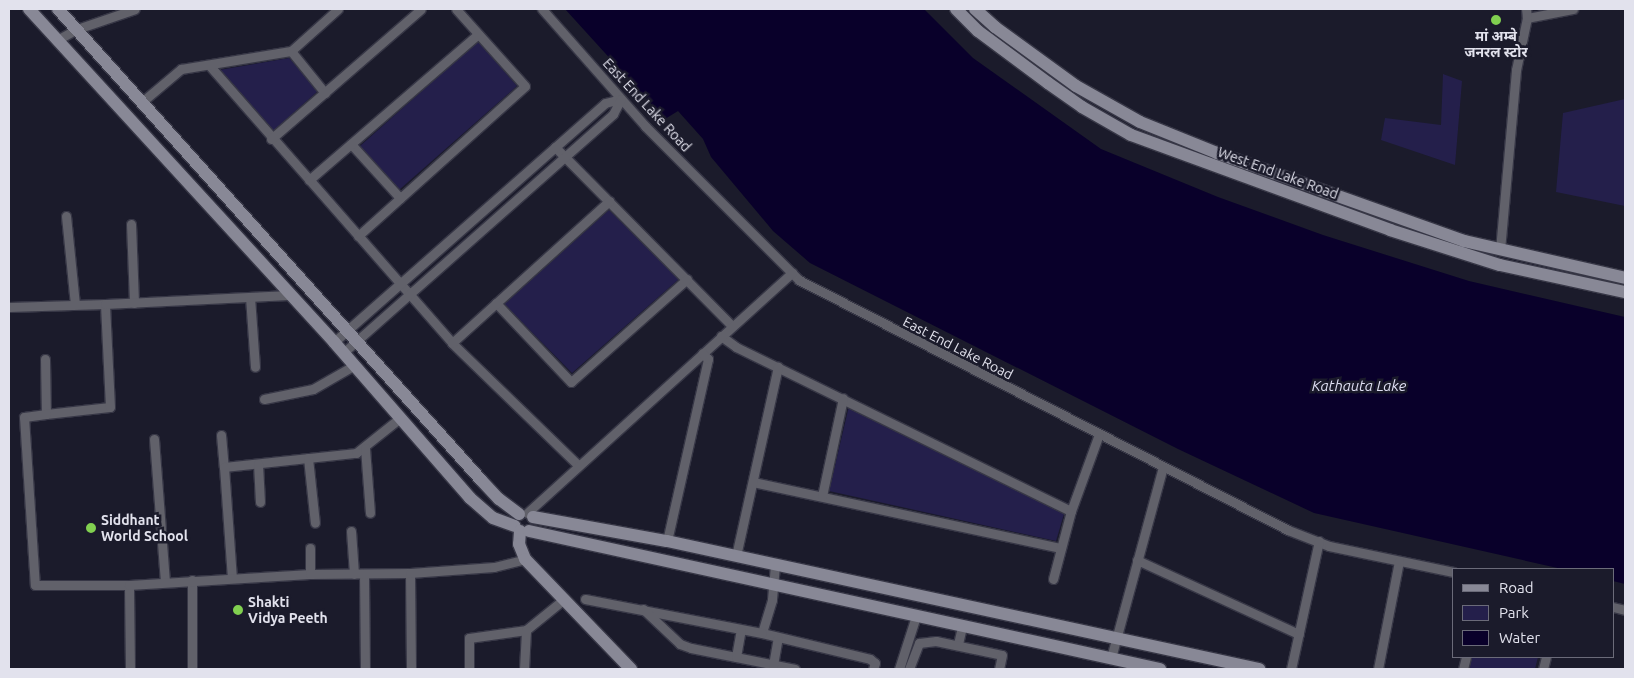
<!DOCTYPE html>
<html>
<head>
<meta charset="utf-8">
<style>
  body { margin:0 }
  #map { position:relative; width:1634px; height:678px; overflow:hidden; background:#1b1b2b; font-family:Ubuntu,"Noto Sans Devanagari",sans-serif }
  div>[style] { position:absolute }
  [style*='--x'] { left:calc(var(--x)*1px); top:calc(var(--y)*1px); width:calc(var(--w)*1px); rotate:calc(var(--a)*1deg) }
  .green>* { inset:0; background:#241f4b }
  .water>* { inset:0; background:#09002a }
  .roads { filter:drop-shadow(1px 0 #373746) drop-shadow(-1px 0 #373746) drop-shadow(0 1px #373746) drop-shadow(0 -1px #373746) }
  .street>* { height:9px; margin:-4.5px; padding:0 4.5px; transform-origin:4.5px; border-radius:4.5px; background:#61616a }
  .secondary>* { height:12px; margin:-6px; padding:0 6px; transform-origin:6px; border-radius:6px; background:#888896 }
  .dots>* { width:14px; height:14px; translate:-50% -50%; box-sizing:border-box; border:2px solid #1b1b2b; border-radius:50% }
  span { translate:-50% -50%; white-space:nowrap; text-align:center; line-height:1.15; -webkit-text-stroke:5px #1b1b2b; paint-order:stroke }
  .poi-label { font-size:14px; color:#e2e2ed; font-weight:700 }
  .left { translate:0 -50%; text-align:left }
  .street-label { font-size:14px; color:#e2e2ed }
  .water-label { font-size:15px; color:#dedef2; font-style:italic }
  .frame { position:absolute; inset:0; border:10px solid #e2e2ed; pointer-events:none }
  .legend { position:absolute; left:1452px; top:568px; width:162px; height:90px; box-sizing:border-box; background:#1b1b2b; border:1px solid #6b6b79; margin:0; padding:6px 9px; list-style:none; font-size:15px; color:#e2e2ed }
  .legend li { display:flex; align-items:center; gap:10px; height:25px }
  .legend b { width:25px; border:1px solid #6b6b79 }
</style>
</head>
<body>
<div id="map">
  <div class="green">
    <div style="clip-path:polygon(478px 41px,517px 86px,399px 190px,360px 146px)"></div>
    <div style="clip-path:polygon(289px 58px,318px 91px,273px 131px,219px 70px)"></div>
    <div style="clip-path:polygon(1443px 74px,1462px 81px,1455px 165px,1381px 140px,1385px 118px,1441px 125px)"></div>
    <div style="clip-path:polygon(1625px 99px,1625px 206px,1556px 192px,1563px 113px)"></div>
    <div style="clip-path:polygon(609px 210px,679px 279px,572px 373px,504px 304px)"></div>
    <div style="clip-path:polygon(849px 406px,1064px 514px,1056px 541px,829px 491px)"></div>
    <div style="clip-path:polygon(1472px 657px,1538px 657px,1535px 669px,1469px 669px)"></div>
  </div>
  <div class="water">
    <div style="clip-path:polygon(565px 9px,924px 9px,973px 58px,1101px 149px,1218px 197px,1323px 235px,1469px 281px,1625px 317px,1625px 584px,1613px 581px,1613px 569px,1562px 569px,1314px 513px,1178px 449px,810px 263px,773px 231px,711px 157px,703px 139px,678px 111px,665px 119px)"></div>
  </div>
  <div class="roads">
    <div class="street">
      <div style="--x:542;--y:9;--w:156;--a:48.6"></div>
      <div style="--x:645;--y:126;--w:218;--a:45"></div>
      <div style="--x:799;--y:280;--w:549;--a:27.08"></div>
      <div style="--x:1288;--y:530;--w:44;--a:21.3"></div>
      <div style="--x:1329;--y:546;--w:127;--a:11.8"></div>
      <div style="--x:1527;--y:18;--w:47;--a:-11.1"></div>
      <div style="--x:57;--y:40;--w:23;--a:-29"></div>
      <div style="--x:77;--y:29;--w:61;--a:-19"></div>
      <div style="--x:291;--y:51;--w:63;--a:-41.8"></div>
      <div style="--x:209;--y:65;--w:369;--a:48.8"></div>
      <div style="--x:452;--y:343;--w:174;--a:44.1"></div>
      <div style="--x:143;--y:101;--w:50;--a:-40.1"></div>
      <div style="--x:181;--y:69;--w:111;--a:-9.3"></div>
      <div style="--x:291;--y:51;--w:54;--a:51"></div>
      <div style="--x:271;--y:139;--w:198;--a:-40.9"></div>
      <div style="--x:351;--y:144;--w:73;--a:47.8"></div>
      <div style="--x:555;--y:147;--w:252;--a:45.3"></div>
      <div style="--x:309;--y:180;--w:223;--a:-40.8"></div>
      <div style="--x:66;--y:216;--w:89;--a:84.2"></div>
      <div style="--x:131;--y:224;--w:79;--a:87.8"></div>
      <div style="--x:358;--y:236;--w:224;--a:-41.9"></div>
      <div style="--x:525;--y:86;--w:103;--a:-131.9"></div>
      <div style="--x:1500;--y:250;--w:181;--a:-84.9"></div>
      <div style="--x:1516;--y:70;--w:53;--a:-78.1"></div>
      <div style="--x:1527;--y:18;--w:9;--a:-96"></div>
      <div style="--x:250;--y:297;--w:70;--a:85.9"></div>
      <div style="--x:496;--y:303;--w:109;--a:46.5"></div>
      <div style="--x:571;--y:382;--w:155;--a:-41.6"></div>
      <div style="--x:9;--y:307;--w:96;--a:-1.8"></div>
      <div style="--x:721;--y:336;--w:19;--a:36"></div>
      <div style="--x:736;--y:347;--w:373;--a:26.1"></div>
      <div style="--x:334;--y:342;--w:361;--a:-41.4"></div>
      <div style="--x:605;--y:103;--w:16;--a:-14"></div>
      <div style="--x:452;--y:343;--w:212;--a:-42.1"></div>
      <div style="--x:343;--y:353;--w:361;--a:-41.5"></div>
      <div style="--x:613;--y:114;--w:17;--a:-62"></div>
      <div style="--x:45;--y:359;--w:55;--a:89"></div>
      <div style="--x:46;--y:414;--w:64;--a:-6.2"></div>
      <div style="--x:110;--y:407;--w:103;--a:-92.8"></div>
      <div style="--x:105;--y:304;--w:184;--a:-2.8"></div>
      <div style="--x:264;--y:399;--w:50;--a:-11.5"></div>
      <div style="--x:313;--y:389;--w:46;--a:-29.9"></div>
      <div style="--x:46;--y:414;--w:22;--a:172"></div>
      <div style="--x:24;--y:417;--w:168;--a:86.3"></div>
      <div style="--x:35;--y:585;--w:94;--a:0"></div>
      <div style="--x:221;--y:435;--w:32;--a:85"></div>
      <div style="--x:224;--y:467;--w:133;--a:-6.1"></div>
      <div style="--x:356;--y:453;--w:56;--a:-38.5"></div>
      <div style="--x:154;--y:439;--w:142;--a:85.6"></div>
      <div style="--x:365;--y:448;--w:65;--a:85.6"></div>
      <div style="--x:308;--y:458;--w:65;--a:83.9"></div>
      <div style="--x:258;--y:464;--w:38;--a:87"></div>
      <div style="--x:224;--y:467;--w:111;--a:85.9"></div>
      <div style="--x:753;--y:482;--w:315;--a:12.1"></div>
      <div style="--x:822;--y:496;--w:100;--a:-77.9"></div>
      <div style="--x:527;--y:513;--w:358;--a:-42.2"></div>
      <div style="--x:351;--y:531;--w:43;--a:86"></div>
      <div style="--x:667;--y:541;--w:187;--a:-77.3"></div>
      <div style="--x:708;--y:359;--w:8;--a:-135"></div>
      <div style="--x:310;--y:548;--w:26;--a:90"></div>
      <div style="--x:736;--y:556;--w:194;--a:-77.5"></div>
      <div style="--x:1137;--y:560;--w:178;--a:24.6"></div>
      <div style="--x:775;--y:565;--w:35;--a:95"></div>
      <div style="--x:772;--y:600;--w:34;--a:107"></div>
      <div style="--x:762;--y:633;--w:111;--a:13.5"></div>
      <div style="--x:870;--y:659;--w:6;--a:39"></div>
      <div style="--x:875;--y:663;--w:6;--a:108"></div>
      <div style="--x:410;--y:573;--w:96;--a:89.4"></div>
      <div style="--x:364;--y:574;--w:95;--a:89.4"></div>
      <div style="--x:1053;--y:579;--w:70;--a:-75.2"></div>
      <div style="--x:1071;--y:511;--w:82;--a:-70"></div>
      <div style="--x:192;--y:580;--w:89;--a:90"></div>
      <div style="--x:585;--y:599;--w:180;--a:10.9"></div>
      <div style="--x:1613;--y:607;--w:12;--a:14"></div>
      <div style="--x:643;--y:609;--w:51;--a:43.4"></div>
      <div style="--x:680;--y:644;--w:12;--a:20"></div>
      <div style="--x:691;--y:648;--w:106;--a:11.4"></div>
      <div style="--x:958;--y:644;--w:18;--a:-77"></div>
      <div style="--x:736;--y:657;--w:28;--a:-80"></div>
      <div style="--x:1111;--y:658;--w:198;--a:-74.8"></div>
      <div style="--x:773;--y:665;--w:27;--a:-80"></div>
      <div style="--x:130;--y:669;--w:84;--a:-90.7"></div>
      <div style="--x:129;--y:585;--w:181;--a:-3.5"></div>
      <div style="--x:310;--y:574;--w:100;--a:-0.6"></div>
      <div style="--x:410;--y:573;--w:84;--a:-4.1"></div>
      <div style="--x:494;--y:567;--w:32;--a:-14"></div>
      <div style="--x:469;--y:669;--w:31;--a:-90"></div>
      <div style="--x:469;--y:638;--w:58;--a:-8"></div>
      <div style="--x:526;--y:630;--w:48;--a:-39"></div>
      <div style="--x:524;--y:669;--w:39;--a:-87"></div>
      <div style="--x:899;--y:669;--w:56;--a:-72.2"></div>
      <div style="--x:909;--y:669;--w:28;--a:-69"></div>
      <div style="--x:919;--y:643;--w:17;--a:-7"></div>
      <div style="--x:936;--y:641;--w:67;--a:12"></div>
      <div style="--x:1002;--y:655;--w:14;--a:102"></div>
      <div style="--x:1291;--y:669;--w:131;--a:-77.7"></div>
      <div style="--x:1378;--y:669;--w:110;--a:-79"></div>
      <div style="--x:1463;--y:669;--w:12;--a:-76"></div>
      <div style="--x:1543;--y:669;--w:12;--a:-76"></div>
    </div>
    <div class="secondary">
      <div style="--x:29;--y:9;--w:452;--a:47.5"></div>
      <div style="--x:334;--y:342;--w:207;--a:48.9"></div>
      <div style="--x:470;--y:498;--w:30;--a:41"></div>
      <div style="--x:493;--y:518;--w:23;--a:20"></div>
      <div style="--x:58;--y:9;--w:633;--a:48.07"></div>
      <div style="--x:481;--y:480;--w:26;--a:47"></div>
      <div style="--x:499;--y:499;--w:25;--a:37"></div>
      <div style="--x:956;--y:9;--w:31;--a:45"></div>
      <div style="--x:978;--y:31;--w:87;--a:36.6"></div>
      <div style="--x:1048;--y:83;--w:42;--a:35.2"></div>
      <div style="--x:1082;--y:107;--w:56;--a:29.7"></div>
      <div style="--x:1131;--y:135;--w:276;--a:20.1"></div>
      <div style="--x:1390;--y:230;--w:115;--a:17.7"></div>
      <div style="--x:1500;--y:265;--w:128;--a:12.2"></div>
      <div style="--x:975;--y:9;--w:27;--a:42"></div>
      <div style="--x:995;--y:27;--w:100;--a:36.1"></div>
      <div style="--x:1076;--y:86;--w:73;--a:29.4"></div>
      <div style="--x:1140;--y:122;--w:83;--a:21.9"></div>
      <div style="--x:1217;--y:153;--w:262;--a:19.6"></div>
      <div style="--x:1464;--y:241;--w:165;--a:12.9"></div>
      <div style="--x:533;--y:517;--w:136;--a:10.2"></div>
      <div style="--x:667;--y:541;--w:606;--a:12.2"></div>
      <div style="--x:520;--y:531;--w:13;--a:94"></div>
      <div style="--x:519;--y:544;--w:16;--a:68"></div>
      <div style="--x:525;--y:559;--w:153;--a:46.1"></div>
      <div style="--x:529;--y:531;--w:646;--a:12.34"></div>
    </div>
  </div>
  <div class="dots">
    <div style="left:1496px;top:20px;background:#81d050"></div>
    <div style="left:91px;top:528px;background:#81d050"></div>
    <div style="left:238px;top:610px;background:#81d050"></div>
  </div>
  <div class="poi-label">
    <span style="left:1496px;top:44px">मां अम्बे<br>जनरल स्टोर</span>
    <span class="left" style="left:101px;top:528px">Siddhant<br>World School</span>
    <span class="left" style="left:248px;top:610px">Shakti<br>Vidya Peeth</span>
  </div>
  <div class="street-label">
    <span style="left:647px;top:105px;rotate:47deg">East End Lake Road</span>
    <span style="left:1278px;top:173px;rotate:20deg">West End Lake Road</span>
    <span style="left:958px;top:348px;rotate:27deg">East End Lake Road</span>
  </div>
  <div class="water-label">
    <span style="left:1359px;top:386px">Kathauta Lake</span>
  </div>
  <div class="frame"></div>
  <ul class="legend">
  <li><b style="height:6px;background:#888896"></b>Road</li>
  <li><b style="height:14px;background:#241f4b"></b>Park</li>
  <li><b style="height:14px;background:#09002a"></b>Water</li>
  </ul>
</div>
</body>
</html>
